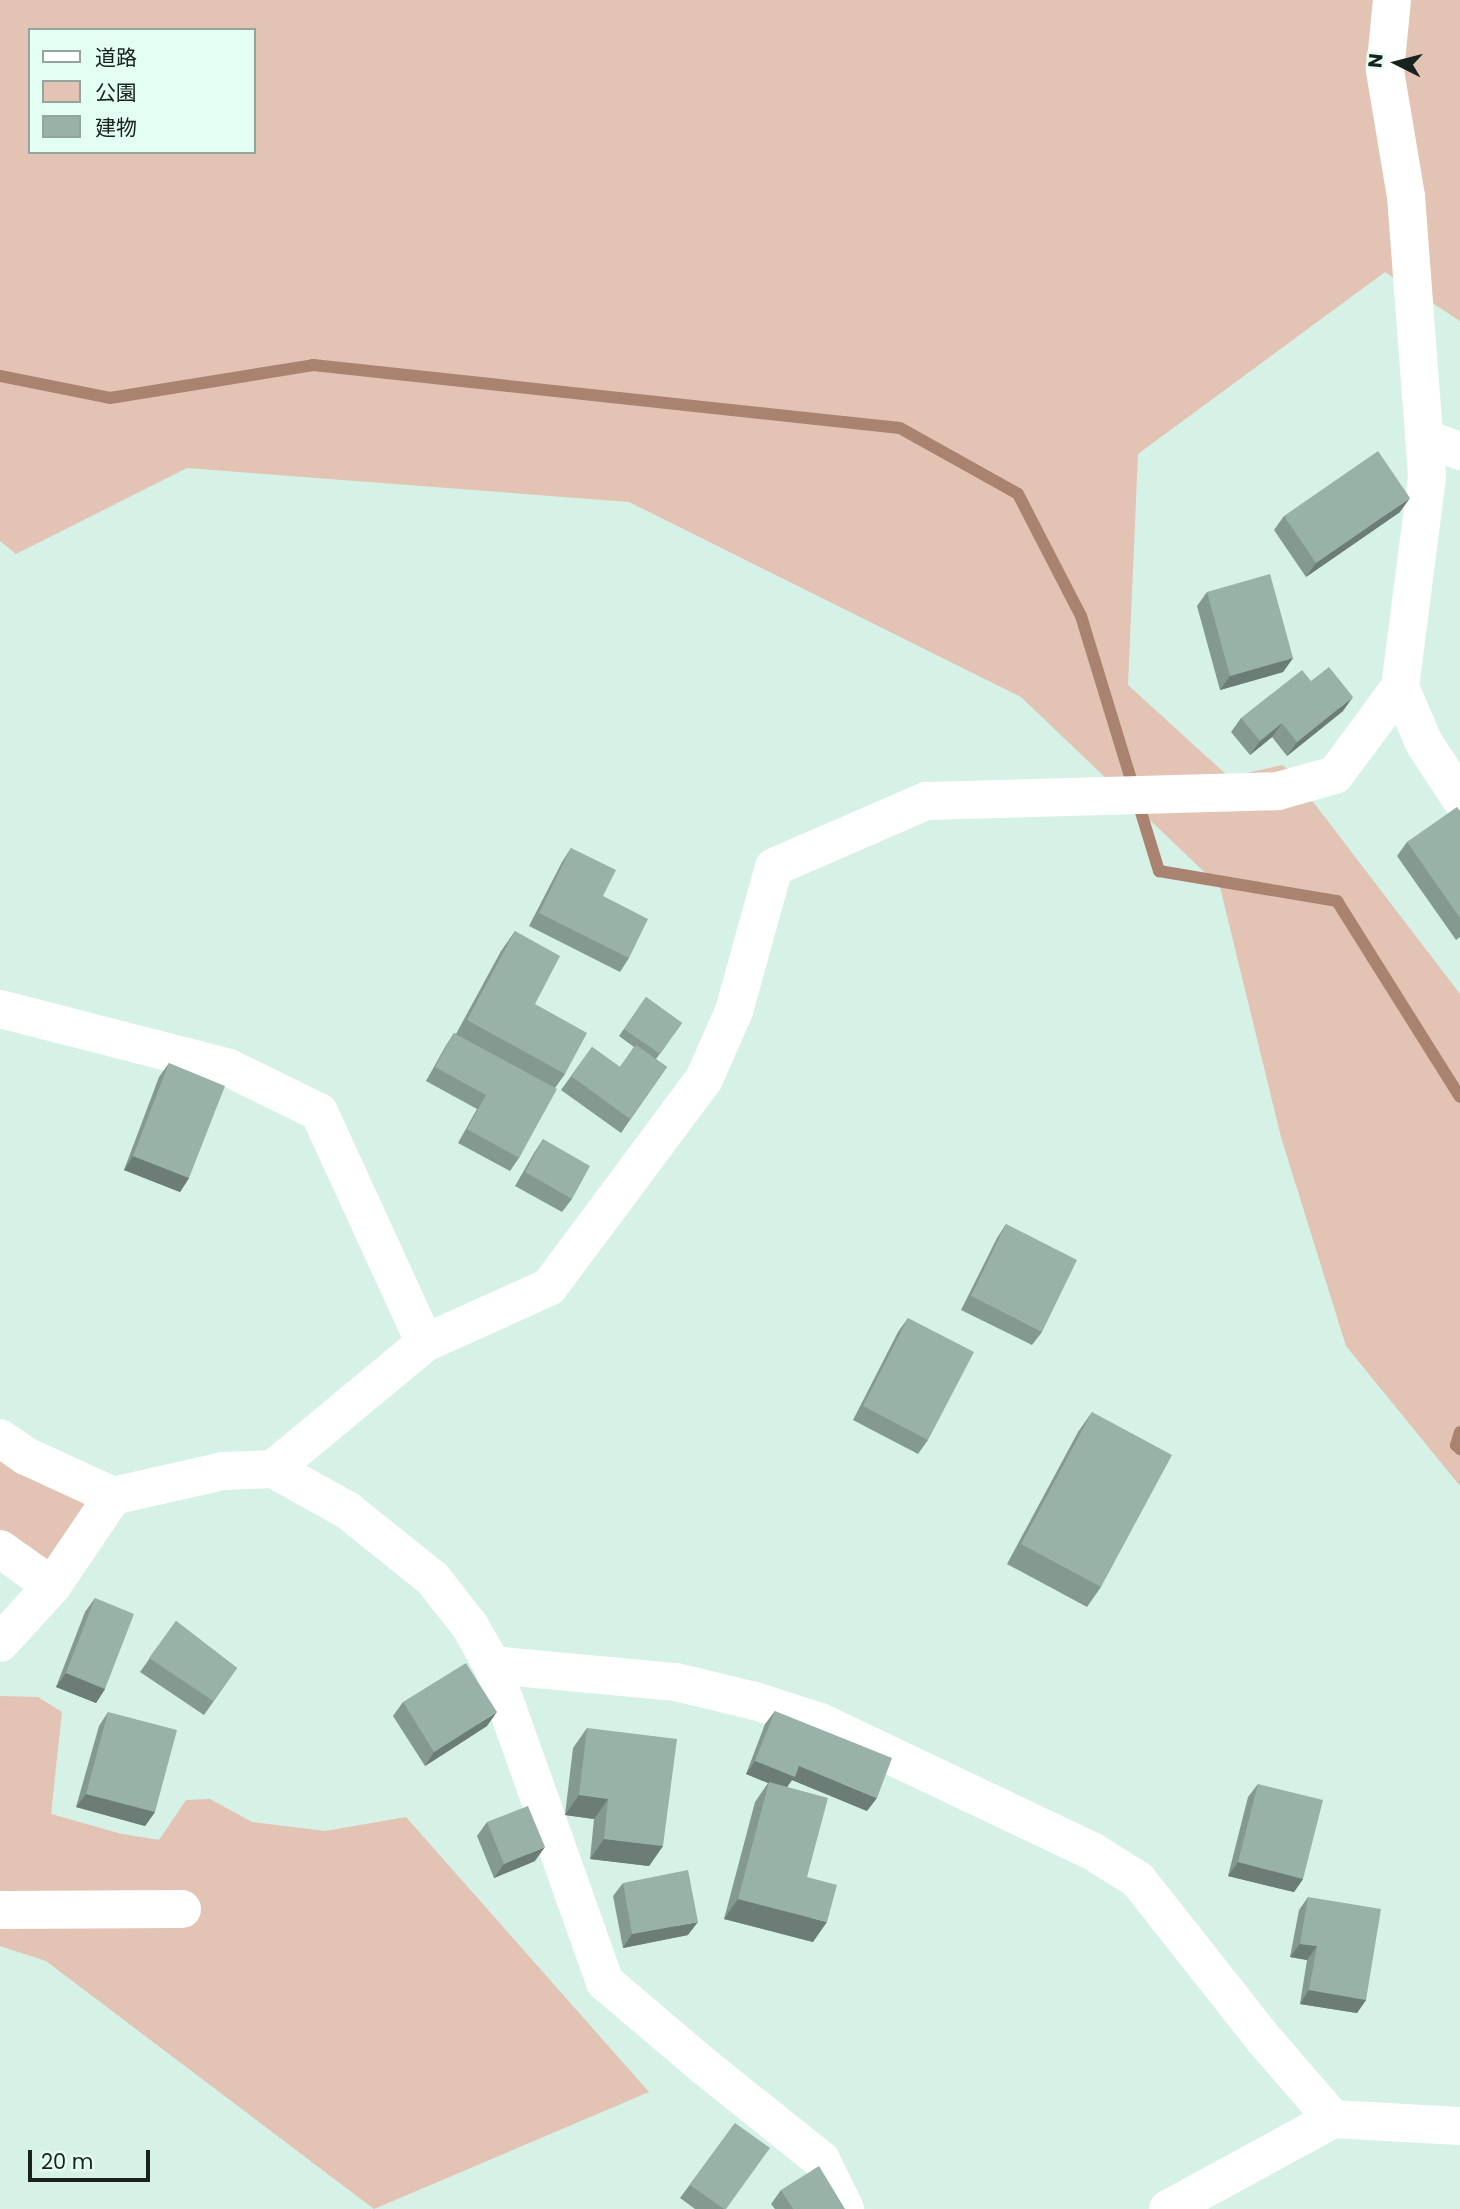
<!DOCTYPE html>
<html>
<head>
<meta charset="utf-8">
<style>
  body { margin:0 }
  #map { position:relative; width:1460px; height:2209px; overflow:hidden; background:#d6f1e6; font-family:Poppins,"Noto Sans JP",sans-serif }
  div>[style] { position:absolute }
  [style*='--x'] { left:calc(var(--x)*1px); top:calc(var(--y)*1px); width:calc(var(--w)*1px); rotate:calc(var(--a)*1deg) }
  .green>* { inset:0; background:#e2c3b4 }
  .stream>* { height:12px; margin:-6px; padding:0 6px; transform-origin:6px; border-radius:6px; background:#aa8370 }
  .minor>* { height:38px; margin:-19px; padding:0 19px; transform-origin:19px; border-radius:19px; background:#fff }
  .wall>* { inset:0; background:#849990 }
  .shaded-wall>* { inset:0; background:#6b7d76 }
  .building>* { inset:0; background:#99b2a8 }
  span { translate:-50% -50%; white-space:nowrap; text-align:center; line-height:1.15; -webkit-text-stroke:6px #e3fef3; paint-order:stroke }
  .legend { position:absolute; left:28px; top:28px; width:228px; height:126px; box-sizing:border-box; background:#e3fef3; border:2px solid #92a69e; margin:0; padding:9px 12px; list-style:none; font-size:21px; color:#18221e }
  .legend li { display:flex; align-items:center; gap:14px; height:35px }
  .legend b { width:35px; border:2px solid #92a69e }
  .north { position:absolute; left:1362px; top:28px; width:70px; height:70px; -webkit-text-stroke:5px #e3fef3; paint-order:stroke; rotate:276deg; font-size:19px; font-weight:700; line-height:28px; text-align:center; color:#18221e }
  .north::after { content:''; display:block; margin:auto; width:24px; height:32px; background:#18221e; clip-path:polygon(50% 0,100% 100%,50% 72%,0 100%) }
  .scale { position:absolute; left:28px; top:2150px; width:122px; height:32px; box-sizing:border-box; border:4px solid #18221e; border-top:0; padding-left:9px; font-size:21px; line-height:24px; white-space:nowrap; color:#18221e; -webkit-text-stroke:5px #e3fef3; paint-order:stroke }
</style>
</head>
<body>
<div id="map">
  <div class="green">
    <div style="clip-path:polygon(evenodd,0 0,1460px 0,1460px 321px,1385px 272px,1138px 454px,1128px 685px,1229px 777px,1282px 765px,1288px 769px,1460px 994px,1460px 1486px,1346px 1346px,1281px 1137px,1220px 887px,1021px 697px,629px 502px,187px 468px,16px 554px,0 541px,0 0,30px 30px,254px 30px,254px 152px,30px 152px,30px 30px)"></div>
    <div style="clip-path:polygon(0 1426px,105px 1497px,56px 1579px,0 1553px)"></div>
    <div style="clip-path:polygon(0 1696px,38px 1697px,62px 1712px,51px 1814px,122px 1834px,159px 1840px,186px 1800px,210px 1799px,252px 1822px,325px 1831px,406px 1817px,649px 2092px,374px 2209px,46px 1961px,0 1946px)"></div>
  </div>
  <div class="stream">
    <div style="--x:0;--y:376;--w:112;--a:11.3"></div>
    <div style="--x:110;--y:398;--w:206;--a:-9.2"></div>
    <div style="--x:313;--y:365;--w:590;--a:6.13"></div>
    <div style="--x:900;--y:428;--w:135;--a:29.2"></div>
    <div style="--x:1018;--y:494;--w:137;--a:62.7"></div>
    <div style="--x:1081;--y:616;--w:267;--a:73"></div>
    <div style="--x:1159;--y:871;--w:181;--a:9.6"></div>
    <div style="--x:1337;--y:901;--w:231;--a:57.9"></div>
    <div style="--x:1460;--y:1432;--w:14;--a:107"></div>
    <div style="--x:1456;--y:1445;--w:6;--a:45"></div>
  </div>
  <div class="minor">
    <div style="--x:1392;--y:0;--w:71;--a:95.6"></div>
    <div style="--x:1385;--y:71;--w:127;--a:80.5"></div>
    <div style="--x:1406;--y:196;--w:282;--a:85.7"></div>
    <div style="--x:1427;--y:477;--w:212;--a:97.3"></div>
    <div style="--x:1400;--y:687;--w:61;--a:66.8"></div>
    <div style="--x:1424;--y:743;--w:66;--a:56.8"></div>
    <div style="--x:1424;--y:438;--w:38;--a:20"></div>
    <div style="--x:0;--y:1009;--w:236;--a:14.4"></div>
    <div style="--x:229;--y:1068;--w:100;--a:26.1"></div>
    <div style="--x:319;--y:1112;--w:254;--a:65.4"></div>
    <div style="--x:0;--y:1438;--w:32;--a:35"></div>
    <div style="--x:26;--y:1456;--w:96;--a:24.7"></div>
    <div style="--x:113;--y:1496;--w:113;--a:-12.8"></div>
    <div style="--x:223;--y:1471;--w:50;--a:-2.3"></div>
    <div style="--x:273;--y:1469;--w:85;--a:29"></div>
    <div style="--x:347;--y:1510;--w:110;--a:38.7"></div>
    <div style="--x:433;--y:1579;--w:60;--a:51.8"></div>
    <div style="--x:470;--y:1626;--w:45;--a:60.6"></div>
    <div style="--x:492;--y:1665;--w:185;--a:5.3"></div>
    <div style="--x:676;--y:1682;--w:81;--a:13.5"></div>
    <div style="--x:755;--y:1701;--w:68;--a:17.9"></div>
    <div style="--x:820;--y:1722;--w:301;--a:25.4"></div>
    <div style="--x:1092;--y:1851;--w:54;--a:32.2"></div>
    <div style="--x:1138;--y:1880;--w:199;--a:51.7"></div>
    <div style="--x:1261;--y:2036;--w:110;--a:49.1"></div>
    <div style="--x:273;--y:1469;--w:197;--a:-39.7"></div>
    <div style="--x:425;--y:1343;--w:136;--a:-24.3"></div>
    <div style="--x:549;--y:1287;--w:259;--a:-53.3"></div>
    <div style="--x:704;--y:1079;--w:74;--a:-66.2"></div>
    <div style="--x:734;--y:1011;--w:149;--a:-74.5"></div>
    <div style="--x:774;--y:867;--w:166;--a:-23.5"></div>
    <div style="--x:926;--y:801;--w:352;--a:-1.6"></div>
    <div style="--x:1278;--y:791;--w:59;--a:-15.7"></div>
    <div style="--x:1335;--y:775;--w:109;--a:-53.5"></div>
    <div style="--x:0;--y:1549;--w:64;--a:35.4"></div>
    <div style="--x:0;--y:1643;--w:77;--a:-47.6"></div>
    <div style="--x:52;--y:1586;--w:109;--a:-55.9"></div>
    <div style="--x:492;--y:1665;--w:337;--a:70.4"></div>
    <div style="--x:605;--y:1982;--w:131;--a:40.4"></div>
    <div style="--x:705;--y:2067;--w:149;--a:38.7"></div>
    <div style="--x:821;--y:2160;--w:55;--a:63.9"></div>
    <div style="--x:0;--y:1910;--w:182;--a:-0.3"></div>
    <div style="--x:1168;--y:2209;--w:188;--a:-28.6"></div>
    <div style="--x:1333;--y:2119;--w:127;--a:3.2"></div>
  </div>
  <div class="wall">
    <div style="clip-path:polygon(1400px 512px,1306px 577px,1274px 530px,1284px 516px)"></div>
    <div style="clip-path:polygon(1207px 592px,1293px 658px,1283px 672px,1220px 690px,1197px 606px)"></div>
    <div style="clip-path:polygon(1311px 681px,1343px 711px,1287px 756px,1272px 737px,1250px 755px,1231px 732px,1241px 718px)"></div>
    <div style="clip-path:polygon(1460px 811px,1460px 937px,1456px 940px,1397px 856px,1407px 842px)"></div>
    <div style="clip-path:polygon(571px 848px,603px 896px,629px 958px,620px 972px,529px 926px,562px 862px)"></div>
    <div style="clip-path:polygon(515px 931px,535px 1004px,565px 1074px,555px 1088px,519px 1158px,510px 1171px,458px 1143px,477px 1109px,426px 1081px,445px 1047px,454px 1033px,456px 1034px,501px 951px)"></div>
    <div style="clip-path:polygon(646px 997px,682px 1023px,656px 1059px,667px 1067px,621px 1133px,561px 1090px,592px 1047px,620px 1067px,634px 1047px,619px 1036px)"></div>
    <div style="clip-path:polygon(169px 1063px,189px 1178px,180px 1192px,124px 1170px,159px 1077px)"></div>
    <div style="clip-path:polygon(543px 1139px,572px 1199px,562px 1212px,515px 1186px,534px 1153px)"></div>
    <div style="clip-path:polygon(1006px 1224px,1042px 1332px,1032px 1345px,961px 1310px,997px 1238px)"></div>
    <div style="clip-path:polygon(908px 1318px,928px 1440px,918px 1454px,853px 1420px,898px 1332px)"></div>
    <div style="clip-path:polygon(1092px 1412px,1101px 1587px,1087px 1607px,1007px 1564px,1078px 1432px)"></div>
    <div style="clip-path:polygon(95px 1598px,105px 1689px,96px 1703px,56px 1687px,85px 1612px)"></div>
    <div style="clip-path:polygon(176px 1621px,237px 1668px,204px 1715px,140px 1672px)"></div>
    <div style="clip-path:polygon(403px 1702px,487px 1726px,425px 1766px,393px 1716px)"></div>
    <div style="clip-path:polygon(775px 1711px,867px 1811px,792px 1780px,787px 1787px,807px 1877px,813px 1942px,724px 1919px,755px 1802px,768px 1783px,746px 1774px,765px 1724px)"></div>
    <div style="clip-path:polygon(108px 1712px,155px 1812px,145px 1826px,76px 1807px,99px 1726px)"></div>
    <div style="clip-path:polygon(587px 1728px,663px 1846px,649px 1866px,590px 1859px,594px 1819px,565px 1815px,573px 1748px)"></div>
    <div style="clip-path:polygon(1258px 1784px,1303px 1879px,1294px 1892px,1228px 1876px,1248px 1797px)"></div>
    <div style="clip-path:polygon(487px 1822px,535px 1861px,494px 1878px,477px 1836px)"></div>
    <div style="clip-path:polygon(623px 1883px,688px 1935px,623px 1948px,613px 1896px)"></div>
    <div style="clip-path:polygon(1308px 1897px,1366px 2000px,1357px 2013px,1300px 2004px,1307px 1960px,1290px 1957px,1299px 1910px)"></div>
    <div style="clip-path:polygon(735px 2123px,726px 2209px,695px 2209px,680px 2198px)"></div>
    <div style="clip-path:polygon(781px 2190px,845px 2209px,775px 2209px,771px 2204px)"></div>
  </div>
  <div class="shaded-wall">
    <div style="clip-path:polygon(1410px 498px,1400px 512px,1306px 577px,1316px 563px)"></div>
    <div style="clip-path:polygon(1293px 658px,1283px 672px,1220px 690px,1230px 676px)"></div>
    <div style="clip-path:polygon(1353px 697px,1343px 711px,1287px 756px,1297px 742px)"></div>
    <div style="clip-path:polygon(1282px 723px,1272px 737px,1250px 755px,1260px 741px)"></div>
    <div style="clip-path:polygon(133px 1156px,189px 1178px,180px 1192px,124px 1170px)"></div>
    <div style="clip-path:polygon(66px 1673px,105px 1689px,96px 1703px,56px 1687px)"></div>
    <div style="clip-path:polygon(497px 1712px,487px 1726px,425px 1766px,434px 1752px)"></div>
    <div style="clip-path:polygon(755px 1761px,799px 1766px,877px 1798px,867px 1811px,792px 1780px,785px 1790px,746px 1774px)"></div>
    <div style="clip-path:polygon(86px 1794px,155px 1812px,145px 1826px,76px 1807px)"></div>
    <div style="clip-path:polygon(579px 1795px,608px 1799px,594px 1819px,565px 1815px)"></div>
    <div style="clip-path:polygon(604px 1839px,663px 1846px,649px 1866px,590px 1859px)"></div>
    <div style="clip-path:polygon(545px 1847px,535px 1861px,494px 1878px,504px 1864px)"></div>
    <div style="clip-path:polygon(1238px 1862px,1303px 1879px,1294px 1892px,1228px 1876px)"></div>
    <div style="clip-path:polygon(738px 1899px,827px 1922px,813px 1942px,724px 1919px)"></div>
    <div style="clip-path:polygon(698px 1922px,688px 1935px,623px 1948px,632px 1934px)"></div>
    <div style="clip-path:polygon(1300px 1944px,1317px 1946px,1307px 1960px,1290px 1957px)"></div>
    <div style="clip-path:polygon(1309px 1990px,1366px 2000px,1357px 2013px,1300px 2004px)"></div>
  </div>
  <div class="building">
    <div style="clip-path:polygon(1378px 451px,1410px 498px,1316px 563px,1284px 516px)"></div>
    <div style="clip-path:polygon(1270px 574px,1293px 658px,1230px 676px,1207px 592px)"></div>
    <div style="clip-path:polygon(1329px 667px,1353px 697px,1297px 742px,1282px 723px,1260px 741px,1241px 718px,1302px 670px,1311px 681px)"></div>
    <div style="clip-path:polygon(1457px 807px,1460px 811px,1460px 918px,1407px 842px)"></div>
    <div style="clip-path:polygon(571px 848px,616px 870px,603px 896px,648px 919px,629px 958px,539px 913px)"></div>
    <div style="clip-path:polygon(515px 931px,560px 956px,535px 1004px,587px 1033px,565px 1074px,467px 1020px)"></div>
    <div style="clip-path:polygon(646px 997px,682px 1023px,660px 1054px,624px 1029px)"></div>
    <div style="clip-path:polygon(454px 1033px,557px 1089px,519px 1158px,467px 1129px,486px 1095px,435px 1067px)"></div>
    <div style="clip-path:polygon(636px 1045px,667px 1067px,630px 1119px,571px 1076px,592px 1047px,620px 1067px)"></div>
    <div style="clip-path:polygon(169px 1063px,225px 1086px,189px 1178px,133px 1156px)"></div>
    <div style="clip-path:polygon(543px 1139px,590px 1166px,572px 1199px,525px 1172px)"></div>
    <div style="clip-path:polygon(1006px 1224px,1077px 1260px,1042px 1332px,971px 1296px)"></div>
    <div style="clip-path:polygon(908px 1318px,974px 1352px,928px 1440px,863px 1406px)"></div>
    <div style="clip-path:polygon(1092px 1412px,1172px 1455px,1101px 1587px,1021px 1544px)"></div>
    <div style="clip-path:polygon(95px 1598px,134px 1614px,105px 1689px,66px 1673px)"></div>
    <div style="clip-path:polygon(176px 1621px,237px 1668px,213px 1701px,149px 1658px)"></div>
    <div style="clip-path:polygon(466px 1663px,497px 1712px,434px 1752px,403px 1702px)"></div>
    <div style="clip-path:polygon(775px 1711px,892px 1758px,877px 1798px,799px 1766px,795px 1777px,755px 1761px)"></div>
    <div style="clip-path:polygon(108px 1712px,177px 1730px,155px 1812px,86px 1794px)"></div>
    <div style="clip-path:polygon(587px 1728px,677px 1739px,663px 1846px,604px 1839px,608px 1799px,579px 1795px)"></div>
    <div style="clip-path:polygon(769px 1782px,828px 1798px,807px 1877px,837px 1885px,827px 1922px,738px 1899px)"></div>
    <div style="clip-path:polygon(1258px 1784px,1323px 1800px,1303px 1879px,1238px 1862px)"></div>
    <div style="clip-path:polygon(528px 1806px,545px 1847px,504px 1864px,487px 1822px)"></div>
    <div style="clip-path:polygon(688px 1870px,698px 1922px,632px 1934px,623px 1883px)"></div>
    <div style="clip-path:polygon(1308px 1897px,1381px 1909px,1366px 2000px,1309px 1990px,1317px 1946px,1300px 1944px)"></div>
    <div style="clip-path:polygon(735px 2123px,770px 2148px,726px 2209px,724px 2209px,690px 2185px)"></div>
    <div style="clip-path:polygon(819px 2166px,845px 2209px,793px 2209px,781px 2190px)"></div>
  </div>
  <ul class="legend">
  <li><b style="height:9px;background:#fff"></b>道路</li>
  <li><b style="height:19px;background:#e2c3b4"></b>公園</li>
  <li><b style="height:19px;background:#99b2a8"></b>建物</li>
  </ul>
  <div class="north">N</div>
  <div class="scale">20 m</div>
</div>
</body>
</html>
